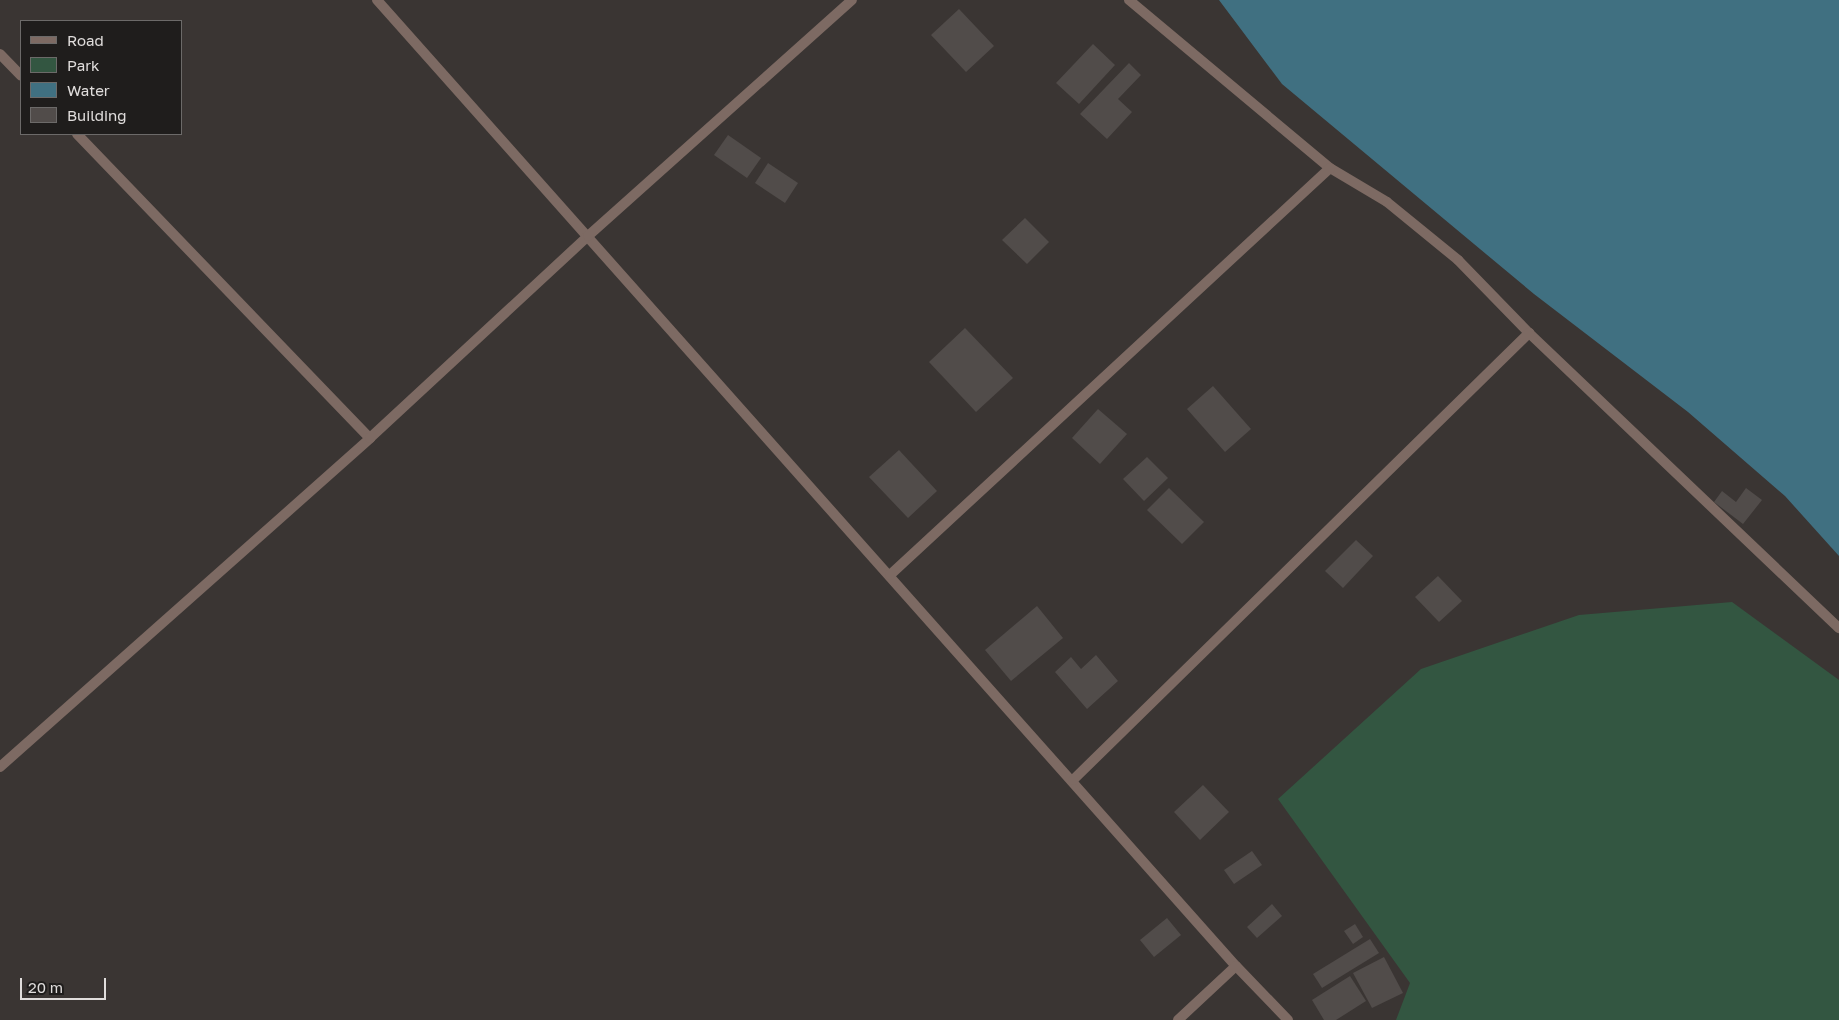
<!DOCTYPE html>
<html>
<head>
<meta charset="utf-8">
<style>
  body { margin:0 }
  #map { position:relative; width:1839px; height:1020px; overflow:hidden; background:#3a3533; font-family:"Golos Text",sans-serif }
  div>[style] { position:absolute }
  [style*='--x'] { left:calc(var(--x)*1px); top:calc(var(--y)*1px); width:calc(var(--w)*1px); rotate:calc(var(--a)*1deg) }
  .green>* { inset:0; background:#335641 }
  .water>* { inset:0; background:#407081 }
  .building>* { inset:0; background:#514c4a }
  .street>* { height:10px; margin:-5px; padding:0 5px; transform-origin:5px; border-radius:5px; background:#7d6a63 }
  span { translate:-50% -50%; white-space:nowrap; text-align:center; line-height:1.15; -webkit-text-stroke:4px #1f1d1c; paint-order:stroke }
  .legend { position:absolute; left:20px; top:20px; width:162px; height:115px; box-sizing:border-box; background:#1f1d1c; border:1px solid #6c6a69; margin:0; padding:6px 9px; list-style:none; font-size:15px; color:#e0dddc }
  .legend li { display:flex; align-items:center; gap:10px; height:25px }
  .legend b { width:25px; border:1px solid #6c6a69 }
  .scale { position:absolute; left:20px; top:978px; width:86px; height:22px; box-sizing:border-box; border:2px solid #e0dddc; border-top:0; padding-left:6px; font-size:15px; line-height:18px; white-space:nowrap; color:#e0dddc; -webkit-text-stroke:4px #1f1d1c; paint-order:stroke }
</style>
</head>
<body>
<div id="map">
  <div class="green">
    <div style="clip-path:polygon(1732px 602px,1839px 680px,1839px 1020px,1396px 1020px,1410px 983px,1278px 799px,1421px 669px,1579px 615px)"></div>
  </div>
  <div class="water">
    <div style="clip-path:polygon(1219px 0,1839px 0,1839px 556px,1785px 496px,1688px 412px,1534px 294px,1282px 84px)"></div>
  </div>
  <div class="building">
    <div style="clip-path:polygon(959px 9px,994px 46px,966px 72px,931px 35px)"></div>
    <div style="clip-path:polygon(1093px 44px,1115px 65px,1079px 104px,1056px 83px)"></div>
    <div style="clip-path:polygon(1129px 63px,1141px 75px,1118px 99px,1132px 112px,1107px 139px,1080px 114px)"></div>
    <div style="clip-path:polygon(728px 135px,761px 158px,747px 178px,714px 155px)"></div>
    <div style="clip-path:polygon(768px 163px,798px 183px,785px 203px,755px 183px)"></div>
    <div style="clip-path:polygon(1025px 218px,1049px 242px,1027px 264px,1002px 240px)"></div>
    <div style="clip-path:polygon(965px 328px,1013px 378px,976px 412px,929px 362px)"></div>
    <div style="clip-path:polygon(1213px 386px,1251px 429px,1225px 452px,1187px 409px)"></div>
    <div style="clip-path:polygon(1098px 409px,1127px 434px,1100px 464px,1072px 438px)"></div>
    <div style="clip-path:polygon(899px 450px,937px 491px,908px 518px,869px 477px)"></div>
    <div style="clip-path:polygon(1147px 457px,1168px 478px,1144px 501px,1123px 479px)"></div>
    <div style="clip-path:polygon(1169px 488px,1204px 522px,1182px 544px,1147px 510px)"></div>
    <div style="clip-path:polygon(1746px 488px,1762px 500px,1743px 524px,1714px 502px,1722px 491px,1736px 502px)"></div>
    <div style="clip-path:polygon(1356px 540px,1373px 556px,1343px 588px,1325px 571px)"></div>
    <div style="clip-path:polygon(1438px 576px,1462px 601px,1439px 622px,1415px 597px)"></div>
    <div style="clip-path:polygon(1037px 606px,1063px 638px,1011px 681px,985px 650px)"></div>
    <div style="clip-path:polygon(1096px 655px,1118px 681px,1087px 709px,1055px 672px,1071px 657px,1081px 669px)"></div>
    <div style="clip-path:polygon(1203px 785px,1229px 812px,1200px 840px,1174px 812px)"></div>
    <div style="clip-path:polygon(1252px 851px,1262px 865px,1234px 884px,1224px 870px)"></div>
    <div style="clip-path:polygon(1272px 904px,1282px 916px,1257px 938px,1247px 927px)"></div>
    <div style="clip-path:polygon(1167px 918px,1181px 935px,1154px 957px,1140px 940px)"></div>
    <div style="clip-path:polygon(1355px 924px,1363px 937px,1353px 944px,1344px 931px)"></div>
    <div style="clip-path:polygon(1370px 939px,1379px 953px,1322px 988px,1313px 974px)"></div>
    <div style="clip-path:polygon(1384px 957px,1403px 993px,1372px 1008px,1353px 973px)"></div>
    <div style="clip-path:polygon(1350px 976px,1366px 1001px,1336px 1020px,1324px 1020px,1312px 1000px)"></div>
  </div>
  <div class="street">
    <div style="--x:377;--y:0;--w:1293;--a:48.36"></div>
    <div style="--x:1236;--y:966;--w:75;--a:46.1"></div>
    <div style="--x:1129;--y:0;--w:262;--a:39.9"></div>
    <div style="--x:1330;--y:168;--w:66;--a:30.8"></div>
    <div style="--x:1387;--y:202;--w:92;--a:39.2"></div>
    <div style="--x:1458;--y:260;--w:102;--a:45.8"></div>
    <div style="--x:1529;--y:333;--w:428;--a:43.6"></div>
    <div style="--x:0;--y:54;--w:30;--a:46"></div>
    <div style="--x:77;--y:134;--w:422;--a:46.1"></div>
    <div style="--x:890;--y:575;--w:599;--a:-42.77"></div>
    <div style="--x:0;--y:767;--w:495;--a:-41.6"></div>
    <div style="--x:370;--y:438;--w:297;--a:-42.8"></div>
    <div style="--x:588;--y:236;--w:354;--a:-41.8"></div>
    <div style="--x:1073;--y:780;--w:639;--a:-44.43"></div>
    <div style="--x:1178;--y:1020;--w:79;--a:-43"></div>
  </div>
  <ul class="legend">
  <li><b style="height:6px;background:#7d6a63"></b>Road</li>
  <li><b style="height:14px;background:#335641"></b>Park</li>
  <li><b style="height:14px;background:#407081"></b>Water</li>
  <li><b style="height:14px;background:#514c4a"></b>Building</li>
  </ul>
  <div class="scale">20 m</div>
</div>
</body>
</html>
